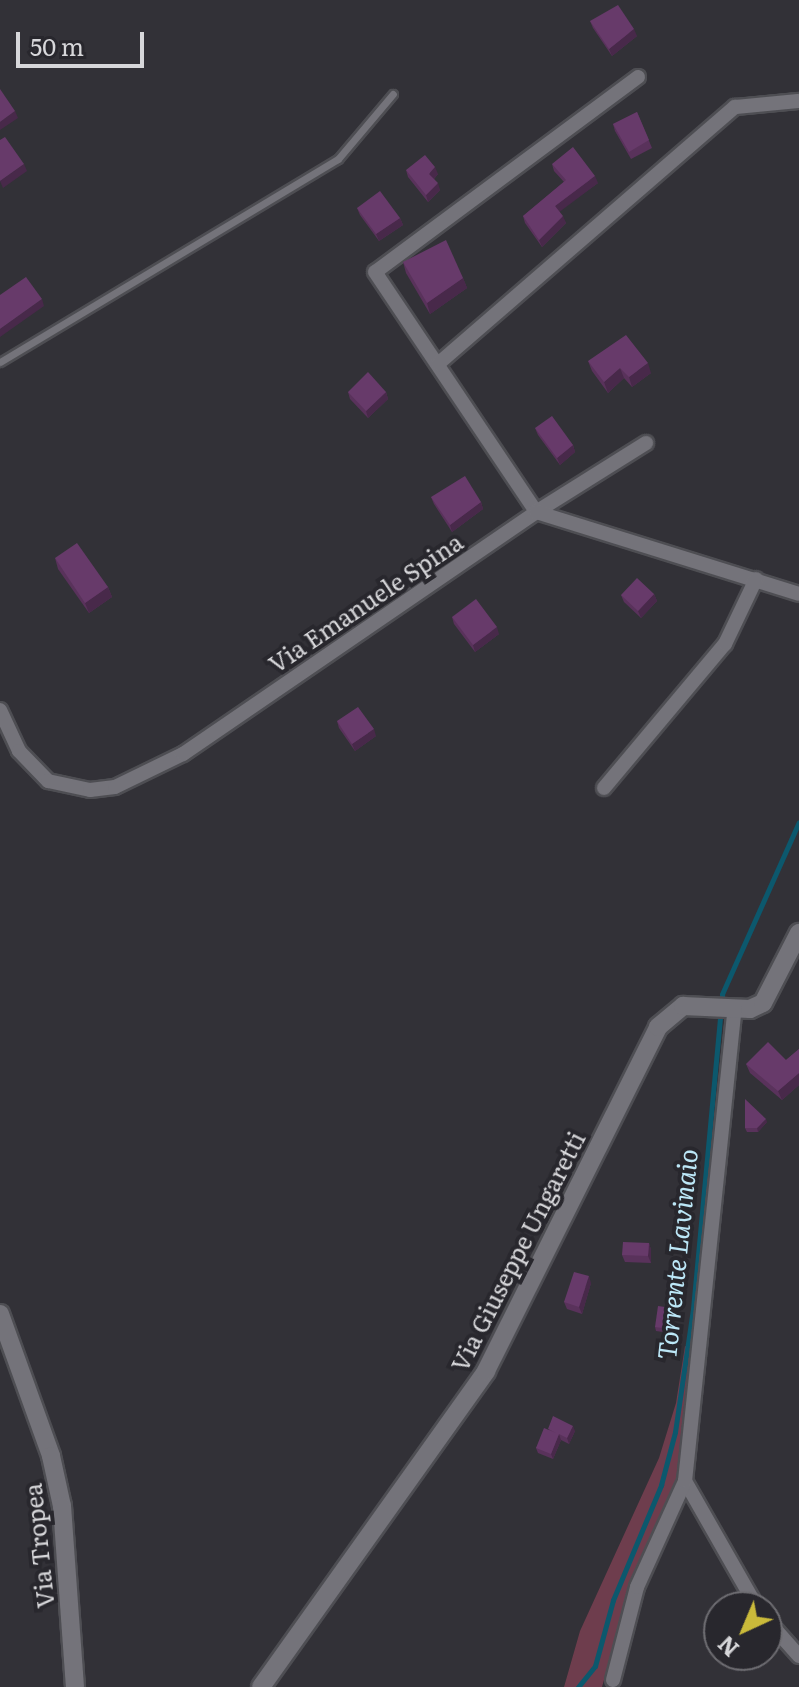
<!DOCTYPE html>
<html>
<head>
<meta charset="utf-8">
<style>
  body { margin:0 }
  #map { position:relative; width:799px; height:1687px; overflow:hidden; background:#323137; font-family:Literata,serif }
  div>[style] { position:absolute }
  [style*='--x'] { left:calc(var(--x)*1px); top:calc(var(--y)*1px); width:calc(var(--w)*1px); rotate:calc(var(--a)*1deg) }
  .green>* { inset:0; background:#6e3d4d }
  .stream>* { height:5px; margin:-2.5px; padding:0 2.5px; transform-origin:2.5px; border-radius:2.5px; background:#0c586d }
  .roads { filter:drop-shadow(2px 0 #4e4e53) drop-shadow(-2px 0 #4e4e53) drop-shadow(0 2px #4e4e53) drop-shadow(0 -2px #4e4e53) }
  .service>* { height:7px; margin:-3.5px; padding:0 3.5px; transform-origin:3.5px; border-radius:3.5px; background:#74737a }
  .minor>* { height:14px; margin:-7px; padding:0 7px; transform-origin:7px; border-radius:7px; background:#74737a }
  .tertiary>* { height:18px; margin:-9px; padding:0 9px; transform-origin:9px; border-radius:9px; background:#74737a }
  .wall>* { inset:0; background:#59325b }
  .shaded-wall>* { inset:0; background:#48294a }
  .building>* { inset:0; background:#673a6a }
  span { translate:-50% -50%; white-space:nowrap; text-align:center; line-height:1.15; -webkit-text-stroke:8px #28272d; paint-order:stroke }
  .street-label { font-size:24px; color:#d7d7da }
  .water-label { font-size:26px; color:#bce7f7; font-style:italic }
  .north { position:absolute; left:703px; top:1591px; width:80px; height:80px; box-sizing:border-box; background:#28272d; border:2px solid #6e6d72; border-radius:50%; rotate:224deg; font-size:22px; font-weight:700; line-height:32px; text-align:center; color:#d7d7da }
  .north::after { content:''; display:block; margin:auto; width:28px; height:36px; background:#caba3a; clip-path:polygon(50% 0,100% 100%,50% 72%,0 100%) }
  .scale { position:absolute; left:16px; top:32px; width:128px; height:36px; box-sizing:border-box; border:4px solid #d7d7da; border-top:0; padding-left:10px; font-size:24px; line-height:28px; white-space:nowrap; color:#d7d7da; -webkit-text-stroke:6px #28272d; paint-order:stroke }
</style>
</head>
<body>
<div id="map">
  <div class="green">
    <div style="clip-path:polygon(685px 1346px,694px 1349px,681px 1475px,629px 1592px,602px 1687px,564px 1687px,580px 1631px,659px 1458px,676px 1403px)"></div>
  </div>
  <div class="stream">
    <div style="--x:578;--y:1687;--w:27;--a:-51"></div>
    <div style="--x:595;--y:1666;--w:68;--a:-74.7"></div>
    <div style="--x:613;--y:1600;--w:125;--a:-67.3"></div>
    <div style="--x:661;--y:1485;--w:55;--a:-75.2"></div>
    <div style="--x:675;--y:1432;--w:124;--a:-81.7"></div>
    <div style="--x:693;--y:1309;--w:316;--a:-84.7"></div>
    <div style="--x:722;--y:994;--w:188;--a:-65.9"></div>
  </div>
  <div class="roads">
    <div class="service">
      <div style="--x:0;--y:362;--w:394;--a:-31"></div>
      <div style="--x:338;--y:159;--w:85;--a:-49.8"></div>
    </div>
    <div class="minor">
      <div style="--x:638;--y:77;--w:327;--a:143.4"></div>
      <div style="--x:375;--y:272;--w:289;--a:56.1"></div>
      <div style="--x:536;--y:512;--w:130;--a:-32.1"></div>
      <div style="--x:438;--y:364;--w:393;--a:-40.9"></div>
      <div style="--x:735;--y:107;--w:64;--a:-5.4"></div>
      <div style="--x:0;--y:710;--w:45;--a:65.1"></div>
      <div style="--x:19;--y:751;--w:42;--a:46"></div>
      <div style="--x:48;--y:781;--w:43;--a:12.1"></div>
      <div style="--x:90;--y:790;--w:25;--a:-7"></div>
      <div style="--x:115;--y:787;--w:76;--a:-25.9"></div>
      <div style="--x:183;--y:754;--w:428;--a:-34.4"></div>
      <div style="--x:536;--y:512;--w:275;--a:17.3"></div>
      <div style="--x:604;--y:788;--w:188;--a:-50"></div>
      <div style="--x:725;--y:644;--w:72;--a:-64.5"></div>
      <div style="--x:685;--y:1481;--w:145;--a:60.3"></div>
      <div style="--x:767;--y:1620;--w:48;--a:48.4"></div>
      <div style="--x:613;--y:1680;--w:96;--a:-75.5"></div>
      <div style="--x:637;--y:1587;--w:116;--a:-65.6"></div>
      <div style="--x:685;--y:1481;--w:475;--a:-84"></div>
    </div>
    <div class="tertiary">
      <div style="--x:0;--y:1314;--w:151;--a:70.2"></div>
      <div style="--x:51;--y:1456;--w:51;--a:77.6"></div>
      <div style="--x:62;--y:1506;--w:181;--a:85.9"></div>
      <div style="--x:261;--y:1687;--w:388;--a:-54.5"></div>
      <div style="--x:486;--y:1371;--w:385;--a:-63.4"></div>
      <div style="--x:658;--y:1027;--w:33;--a:-40"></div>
      <div style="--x:683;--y:1006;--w:67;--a:2.6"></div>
      <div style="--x:750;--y:1009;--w:14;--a:-25"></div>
      <div style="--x:763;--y:1003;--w:79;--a:-62.8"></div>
    </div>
  </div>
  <div class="wall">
    <div style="clip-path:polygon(590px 21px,637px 36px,612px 56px,593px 28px)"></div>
    <div style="clip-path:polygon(637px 112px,652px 148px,631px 159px,615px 131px,613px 124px)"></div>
    <div style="clip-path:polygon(552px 164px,598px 183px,559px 211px,566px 223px,542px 247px,525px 223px,523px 216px,564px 182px,554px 171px)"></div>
    <div style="clip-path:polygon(406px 170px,438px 174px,434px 179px,440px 190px,428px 202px,408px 177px)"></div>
    <div style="clip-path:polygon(357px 208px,400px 218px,403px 225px,379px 241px,360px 215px)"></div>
    <div style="clip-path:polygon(403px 262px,463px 278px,467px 288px,430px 314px,406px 273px)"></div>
    <div style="clip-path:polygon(588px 361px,651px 373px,632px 387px,624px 378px,608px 393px,592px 371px)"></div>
    <div style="clip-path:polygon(348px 392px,386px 392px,388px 399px,368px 418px,350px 399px)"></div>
    <div style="clip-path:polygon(535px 428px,573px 445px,575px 452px,560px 465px,538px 435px)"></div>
    <div style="clip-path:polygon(431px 497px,481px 502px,483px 509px,452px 532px,434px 504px)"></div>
    <div style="clip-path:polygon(55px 558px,108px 587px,112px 597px,89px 613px,58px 569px)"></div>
    <div style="clip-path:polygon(654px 594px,657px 601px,641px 618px,624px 602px,621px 595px)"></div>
    <div style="clip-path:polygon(452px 617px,499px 634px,475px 652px,454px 624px)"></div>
    <div style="clip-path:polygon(337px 721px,376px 736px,355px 751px,339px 728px)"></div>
    <div style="clip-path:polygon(799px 1049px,799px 1085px,782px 1100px,750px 1073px,746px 1064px,786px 1060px)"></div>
    <div style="clip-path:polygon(767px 1122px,758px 1132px,747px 1132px,745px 1128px)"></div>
    <div style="clip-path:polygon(649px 1243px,651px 1250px,651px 1263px,625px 1262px,622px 1255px)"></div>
    <div style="clip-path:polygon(591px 1283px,582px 1314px,567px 1309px,564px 1302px)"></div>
    <div style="clip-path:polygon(672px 1308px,673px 1312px,670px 1333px,656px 1331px,655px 1327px)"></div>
    <div style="clip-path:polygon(548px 1430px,575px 1431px,569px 1444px,561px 1440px,553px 1459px,538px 1453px,536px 1448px)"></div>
  </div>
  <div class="shaded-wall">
    <div style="clip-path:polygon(634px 29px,637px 36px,612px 56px,609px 49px)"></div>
    <div style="clip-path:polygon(15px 111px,18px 118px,0 130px,0 122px)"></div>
    <div style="clip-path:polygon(24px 164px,27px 171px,3px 188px,0 181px)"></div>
    <div style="clip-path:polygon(435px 167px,438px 174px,432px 181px,429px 174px)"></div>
    <div style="clip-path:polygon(595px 176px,598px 183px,558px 213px,555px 206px)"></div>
    <div style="clip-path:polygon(438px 183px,440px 190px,428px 202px,426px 195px)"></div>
    <div style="clip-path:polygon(563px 216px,566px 223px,542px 247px,539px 240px)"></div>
    <div style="clip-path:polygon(400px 218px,403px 225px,379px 241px,376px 234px)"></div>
    <div style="clip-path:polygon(463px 278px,467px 288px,430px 314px,427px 303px)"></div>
    <div style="clip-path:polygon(42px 299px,44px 306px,0 337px,0 329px)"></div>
    <div style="clip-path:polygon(648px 363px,651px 373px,632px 387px,629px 377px)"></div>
    <div style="clip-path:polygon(620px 368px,624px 378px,608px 393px,604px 382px)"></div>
    <div style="clip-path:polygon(386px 392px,388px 399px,368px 418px,366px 411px)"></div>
    <div style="clip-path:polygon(573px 445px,575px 452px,560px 465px,557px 458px)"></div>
    <div style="clip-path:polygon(481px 502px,483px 509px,452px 532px,450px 525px)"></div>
    <div style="clip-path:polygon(108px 587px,112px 597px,89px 613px,85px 603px)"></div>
    <div style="clip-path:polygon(654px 594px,657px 601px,641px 618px,638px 611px)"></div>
    <div style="clip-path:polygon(497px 627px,499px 634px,475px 652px,473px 645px)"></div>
    <div style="clip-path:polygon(374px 729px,376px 736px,355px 751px,352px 744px)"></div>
    <div style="clip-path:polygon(799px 1073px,799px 1085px,782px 1100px,778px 1091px)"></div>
    <div style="clip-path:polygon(766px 1119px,767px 1122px,758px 1132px,757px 1128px)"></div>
    <div style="clip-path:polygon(649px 1243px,651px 1250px,651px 1263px,648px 1256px)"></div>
    <div style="clip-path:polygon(589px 1276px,591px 1283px,582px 1314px,579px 1307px)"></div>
    <div style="clip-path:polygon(672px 1308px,673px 1312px,670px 1333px,669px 1329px)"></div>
    <div style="clip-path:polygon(573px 1426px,575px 1431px,569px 1444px,567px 1438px)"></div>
    <div style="clip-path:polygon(559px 1434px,561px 1440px,553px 1459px,551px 1454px)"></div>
  </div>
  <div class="building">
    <div style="clip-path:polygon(618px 5px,634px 29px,609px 49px,590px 21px)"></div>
    <div style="clip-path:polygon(0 89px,15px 111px,0 122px)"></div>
    <div style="clip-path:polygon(637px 112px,649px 140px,629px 152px,613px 124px)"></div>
    <div style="clip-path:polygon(5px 137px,24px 164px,0 181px,0 140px)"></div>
    <div style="clip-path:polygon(573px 147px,595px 176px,555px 206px,563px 216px,539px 240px,523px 216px,566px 180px,552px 164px)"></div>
    <div style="clip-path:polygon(425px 155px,435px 167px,429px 174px,438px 183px,426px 195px,406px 170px)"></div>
    <div style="clip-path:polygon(380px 191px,400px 218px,376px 234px,357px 208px)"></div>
    <div style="clip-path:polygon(446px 240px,463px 278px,427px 303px,403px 262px)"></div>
    <div style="clip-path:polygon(26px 277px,42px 299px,0 329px,0 295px)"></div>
    <div style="clip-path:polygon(626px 335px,648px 363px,629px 377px,620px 368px,604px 382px,588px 361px)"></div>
    <div style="clip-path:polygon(368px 372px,386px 392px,366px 411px,348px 392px)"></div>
    <div style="clip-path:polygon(552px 416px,573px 445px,557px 458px,535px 428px)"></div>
    <div style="clip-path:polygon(465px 476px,481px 502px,450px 525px,431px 497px)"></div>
    <div style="clip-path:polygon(77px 543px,108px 587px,85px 603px,55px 558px)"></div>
    <div style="clip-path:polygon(637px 578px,654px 594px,638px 611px,621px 595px)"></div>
    <div style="clip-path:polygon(476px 599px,497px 627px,473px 645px,452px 617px)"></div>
    <div style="clip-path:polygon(358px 707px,374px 729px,352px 744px,337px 721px)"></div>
    <div style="clip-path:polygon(768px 1042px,786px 1060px,799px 1049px,799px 1073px,778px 1091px,746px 1064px)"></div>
    <div style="clip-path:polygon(745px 1099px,766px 1119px,757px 1128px,745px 1128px)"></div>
    <div style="clip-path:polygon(623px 1242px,649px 1243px,648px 1256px,622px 1255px)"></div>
    <div style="clip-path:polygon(574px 1272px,589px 1276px,579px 1307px,564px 1302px)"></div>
    <div style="clip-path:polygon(658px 1306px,672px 1308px,669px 1329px,655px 1327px)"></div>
    <div style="clip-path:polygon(553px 1416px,573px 1426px,567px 1438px,559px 1434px,551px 1454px,536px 1448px,544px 1428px,556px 1433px,548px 1429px)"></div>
  </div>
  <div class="street-label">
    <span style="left:365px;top:602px;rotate:-34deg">Via Emanuele Spina</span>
    <span style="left:517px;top:1251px;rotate:-63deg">Via Giuseppe Ungaretti</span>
    <span style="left:38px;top:1546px;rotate:-96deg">Via Tropea</span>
  </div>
  <div class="water-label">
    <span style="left:676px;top:1254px;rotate:-84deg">Torrente Lavinaio</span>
  </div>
  <div class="north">N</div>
  <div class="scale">50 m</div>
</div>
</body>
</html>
